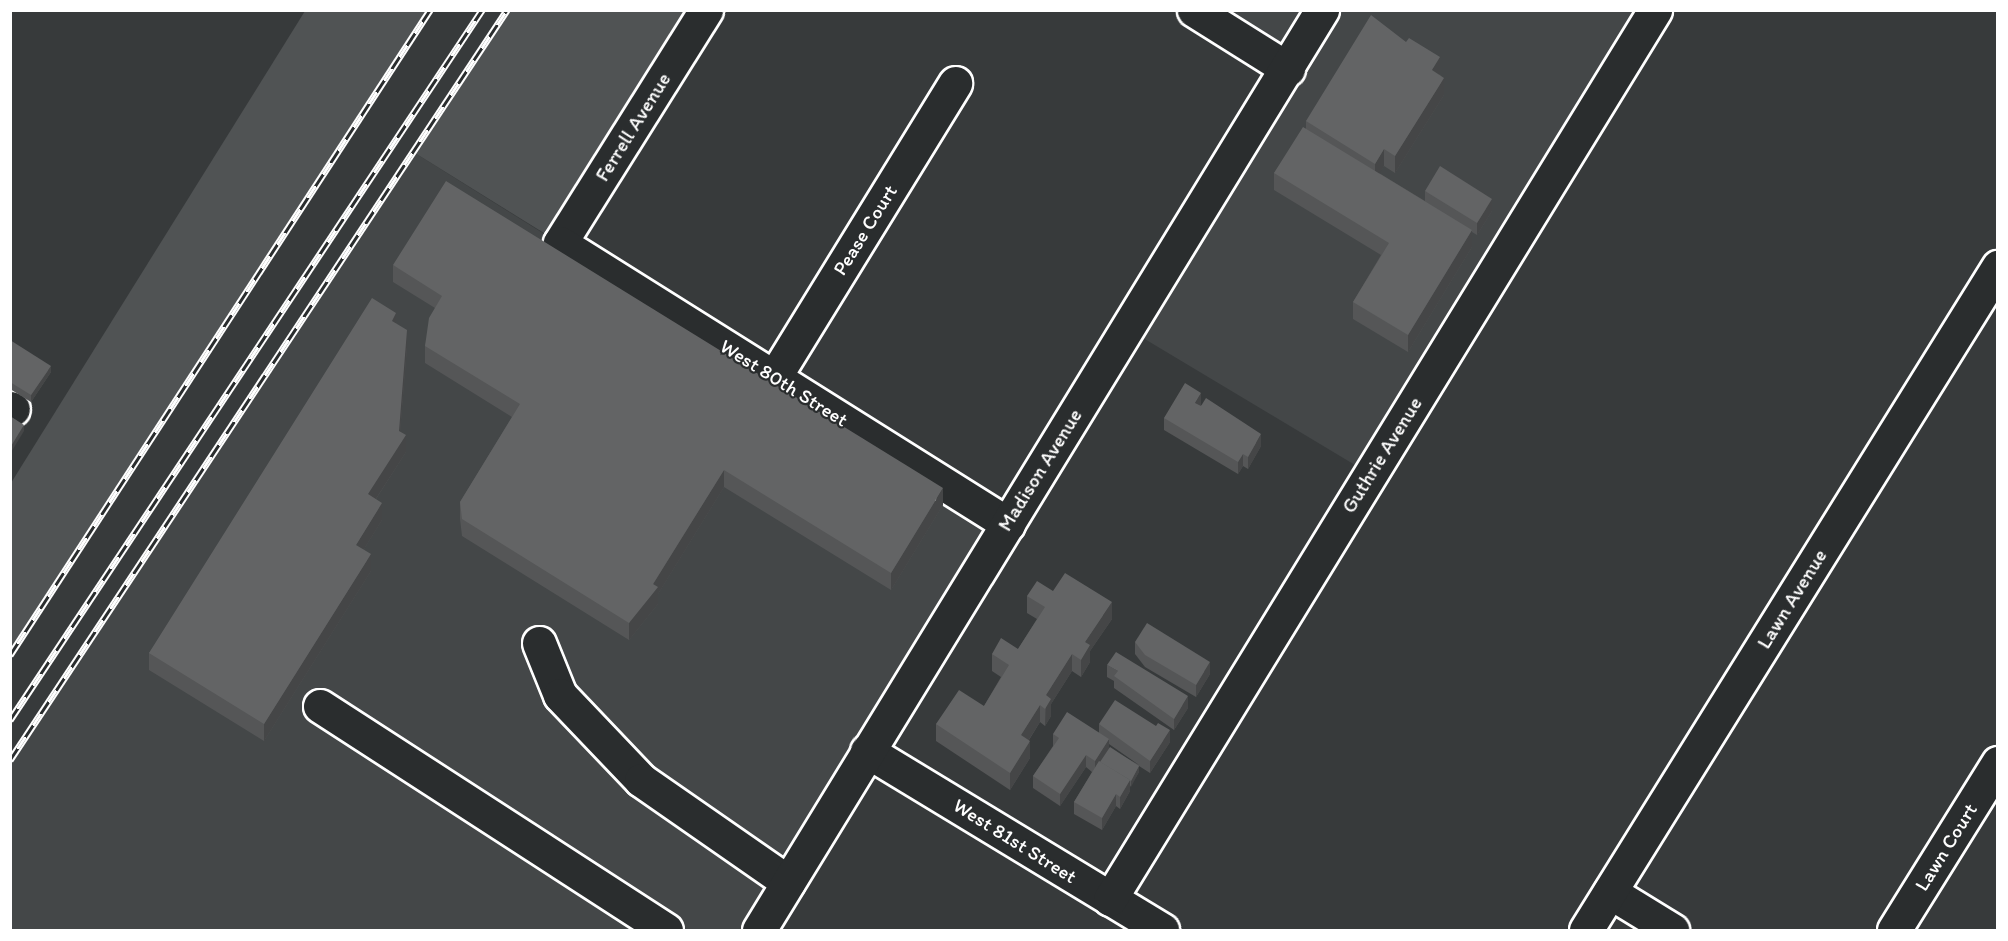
<!DOCTYPE html>
<html>
<head>
<meta charset="utf-8">
<style>
  body { margin:0 }
  #map { position:relative; width:2008px; height:941px; overflow:hidden; background:#373a3b; font-family:Itim,sans-serif }
  div>[style] { position:absolute }
  [style*='--x'] { left:calc(var(--x)*1px); top:calc(var(--y)*1px); width:calc(var(--w)*1px); rotate:calc(var(--a)*1deg) }
  .built>* { inset:0; background:#444748 }
  .green>* { inset:0; background:#505354 }
  .roads { filter:drop-shadow(2px 0 #fff) drop-shadow(-2px 0 #fff) drop-shadow(0 2px #fff) drop-shadow(0 -2px #fff) }
  .minor>* { height:33px; margin:-16.5px; padding:0 16.5px; transform-origin:16.5px; border-radius:16.5px; background:#2a2d2e }
  .rail>* { height:7px; margin-top:-3.5px; transform-origin:0; background:repeating-linear-gradient(90deg,#2a2d2e 0 14px,#fff 0 28px); box-sizing:border-box; border-block:2px solid #fff }
  .wall>* { inset:0; background:#555657 }
  .shaded-wall>* { inset:0; background:#454647 }
  .building>* { inset:0; background:#636465 }
  span { translate:-50% -50%; white-space:nowrap; text-align:center; line-height:1.15; -webkit-text-stroke:4.5px #2a2d2e; paint-order:stroke }
  .street-label { font-size:20px; color:#fff }
  .frame { position:absolute; inset:0; border:12px solid #fff; pointer-events:none }
</style>
</head>
<body>
<div id="map">
  <div class="built">
    <div style="clip-path:polygon(1194px 11px,1655px 11px,1370px 474px,1128px 329px,1287px 69px)"></div>
    <div style="clip-path:polygon(415px 153px,1008px 524px,759px 930px,11px 930px,11px 760px)"></div>
  </div>
  <div class="green">
    <div style="clip-path:polygon(305px 11px,430px 11px,11px 655px,11px 483px)"></div>
    <div style="clip-path:polygon(507px 11px,706px 11px,560px 243px,415px 153px)"></div>
  </div>
  <div class="roads">
    <div class="minor">
      <div style="--x:706;--y:10;--w:275;--a:122.1"></div>
      <div style="--x:560;--y:243;--w:529;--a:32.1"></div>
      <div style="--x:1194;--y:10;--w:111;--a:32.1"></div>
      <div style="--x:775;--y:376;--w:344;--a:-58.4"></div>
      <div style="--x:10;--y:408;--w:3;--a:18"></div>
      <div style="--x:539;--y:643;--w:56;--a:68"></div>
      <div style="--x:560;--y:695;--w:117;--a:46.4"></div>
      <div style="--x:641;--y:780;--w:179;--a:34.8"></div>
      <div style="--x:320;--y:706;--w:412;--a:32.9"></div>
      <div style="--x:867;--y:751;--w:345;--a:31.2"></div>
      <div style="--x:1610;--y:892;--w:73;--a:31.5"></div>
      <div style="--x:1110;--y:899;--w:1043;--a:-58.49"></div>
      <div style="--x:759;--y:930;--w:1079;--a:-58.54"></div>
      <div style="--x:1586;--y:930;--w:781;--a:-58.14"></div>
      <div style="--x:1894;--y:930;--w:197;--a:-58.1"></div>
    </div>
  </div>
  <div class="rail">
    <div style="--x:10;--y:655;--w:770;--a:-56.93"></div>
    <div style="--x:10;--y:720;--w:853;--a:-56.38"></div>
    <div style="--x:10;--y:760;--w:900;--a:-56.47"></div>
  </div>
  <div class="wall">
    <div style="clip-path:polygon(1440px 74px,1444px 95px,1395px 173px,1384px 166px,1379px 173px,1425px 201px,1425px 191px,1492px 211px,1477px 235px,1472px 232px,1472px 247px,1408px 352px,1353px 319px,1353px 302px,1381px 255px,1274px 190px,1274px 173px,1306px 128px,1306px 121px)"></div>
    <div style="clip-path:polygon(393px 265px,943px 505px,891px 590px,724px 487px,658px 594px,658px 604px,629px 640px,462px 536px,460px 519px,460px 502px,512px 417px,425px 363px,425px 346px,435px 308px,393px 282px)"></div>
    <div style="clip-path:polygon(396px 323px,407px 347px,400px 432px,406px 452px,376px 499px,382px 520px,364px 549px,371px 571px,264px 741px,149px 670px,149px 653px)"></div>
    <div style="clip-path:polygon(10px 340px,51px 372px,31px 402px,10px 389px)"></div>
    <div style="clip-path:polygon(1201px 405px,1261px 446px,1248px 469px,1243px 466px,1238px 474px,1164px 430px,1164px 418px)"></div>
    <div style="clip-path:polygon(1053px 591px,1112px 619px,1090px 651px,1090px 662px,1081px 677px,1072px 671px,1051px 704px,1051px 716px,1045px 726px,1040px 722px,1029px 740px,1030px 758px,1010px 790px,936px 741px,936px 724px,984px 706px,1001px 677px,992px 671px,992px 654px,1018px 649px,1037px 619px,1027px 613px,1027px 596px)"></div>
    <div style="clip-path:polygon(1135px 642px,1210px 674px,1196px 697px,1145px 667px,1135px 654px)"></div>
    <div style="clip-path:polygon(1107px 665px,1188px 708px,1174px 730px,1114px 688px,1114px 681px,1107px 677px)"></div>
    <div style="clip-path:polygon(evenodd,1099px 724px,1170px 742px,1150px 773px,1139px 766px,1139px 772px,1130px 787px,1130px 791px,1120px 809px,1116px 806px,1102px 830px,1074px 814px,1074px 802px,1092px 772px,1086px 767px,1060px 806px,1033px 788px,1033px 776px,1053px 746px,1053px 734px,1099px 733px,1099px 724px,1109px 744px,1139px 765px,1109px 748px,1109px 744px)"></div>
  </div>
  <div class="shaded-wall">
    <div style="clip-path:polygon(1440px 57px,1440px 74px,1432px 87px,1432px 70px)"></div>
    <div style="clip-path:polygon(1444px 78px,1444px 95px,1395px 173px,1395px 156px)"></div>
    <div style="clip-path:polygon(1384px 149px,1384px 166px,1375px 181px,1375px 164px)"></div>
    <div style="clip-path:polygon(1492px 199px,1492px 211px,1477px 235px,1477px 223px)"></div>
    <div style="clip-path:polygon(1472px 230px,1472px 247px,1408px 352px,1408px 335px)"></div>
    <div style="clip-path:polygon(396px 313px,396px 330px,392px 321px)"></div>
    <div style="clip-path:polygon(407px 330px,407px 347px,399px 445px,406px 435px,406px 452px,368px 511px,368px 494px)"></div>
    <div style="clip-path:polygon(51px 366px,51px 372px,31px 402px,31px 395px)"></div>
    <div style="clip-path:polygon(1201px 393px,1201px 405px,1195px 415px,1195px 403px)"></div>
    <div style="clip-path:polygon(24px 425px,24px 431px,10px 454px,10px 448px)"></div>
    <div style="clip-path:polygon(1261px 434px,1261px 446px,1248px 469px,1248px 457px)"></div>
    <div style="clip-path:polygon(1243px 454px,1243px 466px,1238px 474px,1238px 462px)"></div>
    <div style="clip-path:polygon(724px 470px,724px 487px,658px 594px,658px 604px,629px 640px,629px 623px)"></div>
    <div style="clip-path:polygon(943px 488px,943px 505px,891px 590px,891px 573px)"></div>
    <div style="clip-path:polygon(382px 503px,382px 520px,356px 562px,356px 545px)"></div>
    <div style="clip-path:polygon(371px 554px,371px 571px,264px 741px,264px 724px)"></div>
    <div style="clip-path:polygon(1112px 602px,1112px 619px,1090px 651px,1090px 662px,1081px 677px,1081px 660px,1085px 642px)"></div>
    <div style="clip-path:polygon(1072px 654px,1072px 671px,1051px 704px,1051px 716px,1045px 726px,1046px 695px)"></div>
    <div style="clip-path:polygon(1210px 662px,1210px 674px,1196px 697px,1196px 685px)"></div>
    <div style="clip-path:polygon(1188px 696px,1188px 708px,1174px 730px,1174px 719px)"></div>
    <div style="clip-path:polygon(1040px 705px,1040px 722px,1021px 752px,1021px 735px)"></div>
    <div style="clip-path:polygon(1170px 730px,1170px 742px,1150px 773px,1150px 761px)"></div>
    <div style="clip-path:polygon(1109px 739px,1109px 751px,1095px 773px,1095px 761px)"></div>
    <div style="clip-path:polygon(1030px 741px,1030px 758px,1010px 790px,1010px 773px)"></div>
    <div style="clip-path:polygon(1086px 755px,1086px 767px,1060px 806px,1060px 794px)"></div>
    <div style="clip-path:polygon(1139px 766px,1139px 772px,1131px 787px,1131px 781px)"></div>
    <div style="clip-path:polygon(1130px 780px,1130px 791px,1120px 809px,1120px 797px)"></div>
    <div style="clip-path:polygon(1116px 794px,1116px 806px,1102px 830px,1102px 818px)"></div>
  </div>
  <div class="building">
    <div style="clip-path:polygon(1371px 15px,1406px 42px,1409px 38px,1440px 57px,1432px 70px,1444px 78px,1395px 156px,1384px 149px,1375px 164px,1306px 121px)"></div>
    <div style="clip-path:polygon(1303px 127px,1472px 230px,1408px 335px,1353px 302px,1389px 243px,1274px 173px)"></div>
    <div style="clip-path:polygon(1440px 166px,1492px 199px,1477px 223px,1425px 191px)"></div>
    <div style="clip-path:polygon(446px 181px,943px 488px,891px 573px,724px 470px,653px 584px,658px 587px,629px 623px,462px 519px,460px 502px,520px 404px,425px 346px,429px 318px,442px 296px,393px 265px)"></div>
    <div style="clip-path:polygon(372px 298px,396px 313px,392px 321px,407px 330px,399px 431px,406px 435px,368px 494px,382px 503px,356px 545px,371px 554px,264px 724px,149px 653px)"></div>
    <div style="clip-path:polygon(10px 340px,51px 366px,31px 395px,10px 382px)"></div>
    <div style="clip-path:polygon(1185px 383px,1201px 393px,1195px 403px,1201px 406px,1206px 398px,1261px 434px,1248px 457px,1243px 454px,1238px 462px,1164px 418px)"></div>
    <div style="clip-path:polygon(10px 416px,24px 425px,10px 448px)"></div>
    <div style="clip-path:polygon(1065px 573px,1112px 602px,1085px 642px,1090px 645px,1081px 660px,1072px 654px,1046px 695px,1051px 699px,1045px 709px,1040px 705px,1021px 735px,1030px 741px,1010px 773px,936px 724px,959px 690px,984px 706px,1009px 665px,992px 654px,1001px 638px,1018px 649px,1045px 607px,1027px 596px,1037px 581px,1053px 591px)"></div>
    <div style="clip-path:polygon(1147px 623px,1210px 662px,1196px 685px,1145px 655px,1135px 642px)"></div>
    <div style="clip-path:polygon(1116px 652px,1188px 696px,1174px 719px,1114px 676px,1118px 671px,1107px 665px)"></div>
    <div style="clip-path:polygon(1115px 700px,1156px 726px,1158px 723px,1170px 730px,1150px 761px,1099px 724px)"></div>
    <div style="clip-path:polygon(1067px 712px,1109px 739px,1095px 761px,1086px 755px,1060px 794px,1033px 776px,1059px 738px,1053px 734px)"></div>
    <div style="clip-path:polygon(1110px 747px,1139px 766px,1131px 781px,1130px 780px,1100px 762px)"></div>
    <div style="clip-path:polygon(1099px 761px,1130px 780px,1120px 797px,1116px 794px,1102px 818px,1074px 802px)"></div>
  </div>
  <div class="street-label">
    <span style="left:633px;top:127px;rotate:-58deg">Ferrell Avenue</span>
    <span style="left:865px;top:230px;rotate:-58deg">Pease Court</span>
    <span style="left:784px;top:383px;rotate:32deg">West 80th Street</span>
    <span style="left:1382px;top:455px;rotate:-58deg">Guthrie Avenue</span>
    <span style="left:1040px;top:470px;rotate:-58deg">Madison Avenue</span>
    <span style="left:1792px;top:599px;rotate:-58deg">Lawn Avenue</span>
    <span style="left:1015px;top:841px;rotate:32deg">West 81st Street</span>
    <span style="left:1946px;top:847px;rotate:-58deg">Lawn Court</span>
  </div>
  <div class="frame"></div>
</div>
</body>
</html>
